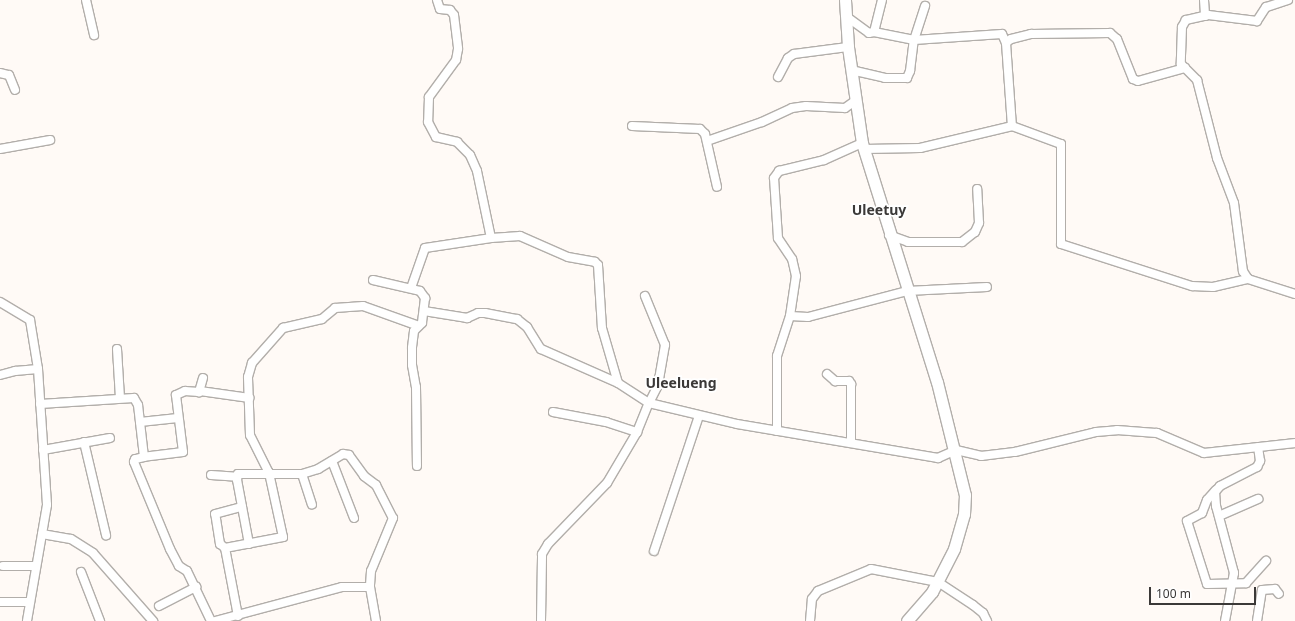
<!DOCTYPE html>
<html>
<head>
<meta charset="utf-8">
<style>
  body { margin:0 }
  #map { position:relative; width:1295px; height:621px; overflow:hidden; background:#fffaf6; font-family:"Noto Sans",sans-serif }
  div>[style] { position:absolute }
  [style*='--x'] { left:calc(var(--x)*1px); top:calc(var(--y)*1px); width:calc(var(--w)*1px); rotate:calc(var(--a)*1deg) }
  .roads { filter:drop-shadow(1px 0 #b2aeaa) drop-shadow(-1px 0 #b2aeaa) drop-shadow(0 1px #b2aeaa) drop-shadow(0 -1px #b2aeaa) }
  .street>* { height:8px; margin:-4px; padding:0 4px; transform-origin:4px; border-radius:4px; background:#fff }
  .secondary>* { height:11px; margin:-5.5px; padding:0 5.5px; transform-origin:5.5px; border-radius:5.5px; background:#fff }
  span { translate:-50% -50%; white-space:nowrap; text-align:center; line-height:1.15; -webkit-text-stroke:3.5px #fff; paint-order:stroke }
  .quarter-label { font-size:14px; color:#3b3938; font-weight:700 }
  .scale { position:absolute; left:1149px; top:587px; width:107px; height:18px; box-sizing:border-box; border:2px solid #3b3938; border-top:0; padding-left:5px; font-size:12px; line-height:14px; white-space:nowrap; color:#3b3938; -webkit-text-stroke:3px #fff; paint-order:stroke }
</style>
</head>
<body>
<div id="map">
  <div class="roads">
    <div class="street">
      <div style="--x:86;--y:0;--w:36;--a:77"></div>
      <div style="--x:437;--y:0;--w:9;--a:72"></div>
      <div style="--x:440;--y:9;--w:10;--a:6"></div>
      <div style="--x:450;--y:10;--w:6;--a:51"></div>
      <div style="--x:454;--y:15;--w:34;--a:83"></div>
      <div style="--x:458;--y:49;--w:11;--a:100"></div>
      <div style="--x:456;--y:60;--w:46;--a:126.1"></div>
      <div style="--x:429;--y:97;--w:25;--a:92"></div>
      <div style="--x:428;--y:122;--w:17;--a:62"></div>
      <div style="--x:436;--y:137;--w:22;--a:13"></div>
      <div style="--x:457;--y:142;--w:18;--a:45"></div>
      <div style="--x:470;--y:155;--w:17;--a:66"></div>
      <div style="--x:477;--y:171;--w:68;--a:78.2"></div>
      <div style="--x:1204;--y:0;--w:16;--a:86"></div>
      <div style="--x:1288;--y:0;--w:23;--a:162"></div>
      <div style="--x:1266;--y:7;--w:17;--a:123"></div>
      <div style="--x:1257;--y:21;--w:49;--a:-173"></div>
      <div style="--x:1208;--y:15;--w:23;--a:167"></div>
      <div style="--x:1186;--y:20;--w:8;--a:120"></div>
      <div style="--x:1182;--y:27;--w:37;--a:92"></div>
      <div style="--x:1181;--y:64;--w:23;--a:45"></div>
      <div style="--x:1197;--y:80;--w:81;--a:75.6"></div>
      <div style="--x:1217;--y:158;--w:48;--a:69.3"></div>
      <div style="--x:1234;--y:203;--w:69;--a:82.5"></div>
      <div style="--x:1243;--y:271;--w:9;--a:58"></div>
      <div style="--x:1248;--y:279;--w:49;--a:17.7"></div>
      <div style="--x:847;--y:17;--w:27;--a:36"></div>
      <div style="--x:869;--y:33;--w:5;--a:-11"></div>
      <div style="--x:874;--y:32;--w:41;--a:11.3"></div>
      <div style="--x:914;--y:40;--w:88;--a:-3.9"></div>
      <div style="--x:1002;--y:34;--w:10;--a:66"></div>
      <div style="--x:1006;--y:43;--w:83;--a:85.9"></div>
      <div style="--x:874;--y:32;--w:33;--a:-76"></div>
      <div style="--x:1006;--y:43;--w:6;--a:-39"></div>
      <div style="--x:1011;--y:39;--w:21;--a:-14"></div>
      <div style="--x:1031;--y:34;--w:79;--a:-0.7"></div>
      <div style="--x:1110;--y:33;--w:9;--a:41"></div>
      <div style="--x:1117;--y:39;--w:43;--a:68.2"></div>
      <div style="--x:1133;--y:79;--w:5;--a:22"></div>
      <div style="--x:1138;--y:81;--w:49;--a:-15.5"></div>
      <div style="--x:851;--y:70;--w:35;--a:13"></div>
      <div style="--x:885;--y:78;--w:22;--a:0"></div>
      <div style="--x:907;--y:78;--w:8;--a:-67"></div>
      <div style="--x:910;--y:71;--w:31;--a:-83"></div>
      <div style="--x:914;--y:40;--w:36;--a:-72"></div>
      <div style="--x:0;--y:73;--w:9;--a:13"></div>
      <div style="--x:9;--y:75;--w:16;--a:68"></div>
      <div style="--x:778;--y:77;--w:21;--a:-62"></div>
      <div style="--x:788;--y:58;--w:7;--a:-34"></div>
      <div style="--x:794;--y:54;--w:54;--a:-7.4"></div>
      <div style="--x:632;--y:126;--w:68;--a:2.5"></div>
      <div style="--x:700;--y:129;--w:7;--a:45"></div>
      <div style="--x:705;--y:134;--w:54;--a:77.2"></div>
      <div style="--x:707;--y:141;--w:58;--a:-19.1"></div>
      <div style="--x:762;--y:122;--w:33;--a:-25"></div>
      <div style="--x:792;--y:108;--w:14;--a:-8"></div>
      <div style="--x:806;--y:106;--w:39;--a:3"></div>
      <div style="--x:845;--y:108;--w:12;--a:-35"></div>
      <div style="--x:0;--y:149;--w:51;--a:-10.2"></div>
      <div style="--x:864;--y:149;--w:56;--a:-1"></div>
      <div style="--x:920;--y:148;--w:95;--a:-13.4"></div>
      <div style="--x:1012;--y:126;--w:52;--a:20.2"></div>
      <div style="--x:1061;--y:144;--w:100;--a:90"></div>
      <div style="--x:1061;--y:244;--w:138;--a:17.8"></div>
      <div style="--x:1192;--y:286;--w:21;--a:3"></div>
      <div style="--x:1213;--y:287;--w:36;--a:-13"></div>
      <div style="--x:889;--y:235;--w:20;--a:20"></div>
      <div style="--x:908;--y:242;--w:54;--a:0"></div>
      <div style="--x:962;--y:242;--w:16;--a:-38"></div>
      <div style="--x:975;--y:232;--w:10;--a:-66"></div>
      <div style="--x:979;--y:223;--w:34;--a:-93"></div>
      <div style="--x:373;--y:280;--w:48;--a:13.2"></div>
      <div style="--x:420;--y:291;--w:9;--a:54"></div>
      <div style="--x:425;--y:298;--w:25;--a:97"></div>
      <div style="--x:422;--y:323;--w:11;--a:135"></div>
      <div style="--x:414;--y:331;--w:17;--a:97"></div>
      <div style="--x:412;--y:348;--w:17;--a:90"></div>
      <div style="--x:412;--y:365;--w:22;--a:80"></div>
      <div style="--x:416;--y:387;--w:79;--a:89.3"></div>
      <div style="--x:411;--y:288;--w:42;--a:-70.7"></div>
      <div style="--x:425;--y:248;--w:67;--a:-8.6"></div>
      <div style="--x:491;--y:238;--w:29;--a:-4"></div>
      <div style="--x:520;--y:236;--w:52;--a:23.6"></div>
      <div style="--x:568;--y:257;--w:27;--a:10"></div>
      <div style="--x:595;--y:262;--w:4;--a:45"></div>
      <div style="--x:598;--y:265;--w:63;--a:86.4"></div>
      <div style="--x:602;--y:328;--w:57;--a:73.8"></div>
      <div style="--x:0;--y:302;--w:35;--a:31"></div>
      <div style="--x:30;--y:320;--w:50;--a:80.7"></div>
      <div style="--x:38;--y:369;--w:136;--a:86.2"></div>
      <div style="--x:47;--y:505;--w:118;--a:99.8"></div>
      <div style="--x:424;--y:311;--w:44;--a:9.2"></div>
      <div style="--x:467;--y:318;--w:12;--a:-24"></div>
      <div style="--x:478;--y:313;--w:7;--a:0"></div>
      <div style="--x:485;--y:313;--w:33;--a:11"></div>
      <div style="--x:517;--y:319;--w:13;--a:39"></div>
      <div style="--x:527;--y:327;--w:26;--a:58"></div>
      <div style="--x:541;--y:349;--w:84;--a:23.8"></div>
      <div style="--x:618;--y:383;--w:37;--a:33"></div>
      <div style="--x:649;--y:403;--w:20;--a:-63"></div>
      <div style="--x:658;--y:385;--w:41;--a:-80.1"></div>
      <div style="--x:665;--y:345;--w:53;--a:-112.2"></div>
      <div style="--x:790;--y:316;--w:18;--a:3"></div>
      <div style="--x:808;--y:317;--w:102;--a:-14.7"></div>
      <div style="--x:907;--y:291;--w:80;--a:-2.9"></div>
      <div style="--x:117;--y:349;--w:49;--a:86.5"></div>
      <div style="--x:827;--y:374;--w:11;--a:41"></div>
      <div style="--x:835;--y:381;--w:14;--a:0"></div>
      <div style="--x:849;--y:381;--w:4;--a:56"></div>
      <div style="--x:851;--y:384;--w:59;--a:90"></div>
      <div style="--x:0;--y:375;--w:16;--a:-15"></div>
      <div style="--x:15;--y:371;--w:23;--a:-5"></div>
      <div style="--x:203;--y:378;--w:15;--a:106"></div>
      <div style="--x:199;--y:392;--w:14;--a:-176"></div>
      <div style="--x:185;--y:391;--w:10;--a:156"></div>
      <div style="--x:176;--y:395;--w:57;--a:83"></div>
      <div style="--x:183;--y:452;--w:39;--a:173"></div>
      <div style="--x:144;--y:457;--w:9;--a:167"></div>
      <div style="--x:135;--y:459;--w:3;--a:108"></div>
      <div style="--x:134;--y:462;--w:94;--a:67.5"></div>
      <div style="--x:170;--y:549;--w:19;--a:62"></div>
      <div style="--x:179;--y:566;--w:9;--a:32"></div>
      <div style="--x:187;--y:571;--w:55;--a:64.4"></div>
      <div style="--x:200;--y:391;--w:50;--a:8"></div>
      <div style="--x:40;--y:404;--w:94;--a:-3.7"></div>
      <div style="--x:134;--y:398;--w:8;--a:60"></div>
      <div style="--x:138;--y:405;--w:52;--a:83.4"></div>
      <div style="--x:553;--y:412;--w:54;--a:10.7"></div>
      <div style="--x:606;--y:422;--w:33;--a:18"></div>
      <div style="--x:140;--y:422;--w:38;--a:-6"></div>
      <div style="--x:777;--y:431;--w:75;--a:-90"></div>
      <div style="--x:777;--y:356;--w:42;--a:-72"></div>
      <div style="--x:790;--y:316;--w:40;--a:-81.5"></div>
      <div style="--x:796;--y:276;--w:17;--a:-103"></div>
      <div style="--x:792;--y:259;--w:25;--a:-124"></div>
      <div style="--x:778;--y:238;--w:60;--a:-93.8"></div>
      <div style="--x:774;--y:178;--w:9;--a:-54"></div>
      <div style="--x:779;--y:171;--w:46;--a:-13.7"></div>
      <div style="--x:824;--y:160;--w:42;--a:-24.1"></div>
      <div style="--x:84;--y:442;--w:96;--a:76.7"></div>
      <div style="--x:43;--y:450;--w:68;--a:-10.2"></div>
      <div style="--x:332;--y:461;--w:61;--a:68.9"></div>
      <div style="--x:302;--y:474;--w:32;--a:72"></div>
      <div style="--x:211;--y:475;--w:26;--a:4"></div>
      <div style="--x:1216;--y:490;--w:13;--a:132"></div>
      <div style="--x:1207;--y:500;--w:14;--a:111"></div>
      <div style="--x:1202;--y:513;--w:17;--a:152"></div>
      <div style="--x:1187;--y:521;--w:66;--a:72.4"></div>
      <div style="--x:1207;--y:584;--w:39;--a:-1"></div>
      <div style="--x:1246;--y:583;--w:30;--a:-48"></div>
      <div style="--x:1219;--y:516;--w:43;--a:-23.6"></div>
      <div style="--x:42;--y:534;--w:29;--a:10"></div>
      <div style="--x:71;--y:539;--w:26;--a:32"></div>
      <div style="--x:93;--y:553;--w:91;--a:48.6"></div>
      <div style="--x:249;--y:544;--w:65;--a:-100.6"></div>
      <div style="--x:237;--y:480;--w:6;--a:-81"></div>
      <div style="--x:238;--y:474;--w:64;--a:0"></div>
      <div style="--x:302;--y:474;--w:17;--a:-17"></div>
      <div style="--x:318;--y:469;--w:29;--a:-31"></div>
      <div style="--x:343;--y:454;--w:6;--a:9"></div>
      <div style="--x:349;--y:455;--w:26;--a:54"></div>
      <div style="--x:364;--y:476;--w:15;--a:37"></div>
      <div style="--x:376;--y:485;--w:37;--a:63"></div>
      <div style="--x:393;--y:518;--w:57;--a:112.5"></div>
      <div style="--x:371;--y:571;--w:16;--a:94"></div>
      <div style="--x:370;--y:587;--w:35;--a:80"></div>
      <div style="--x:225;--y:548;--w:6;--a:-141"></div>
      <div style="--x:220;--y:544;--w:30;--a:-99"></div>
      <div style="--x:215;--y:514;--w:28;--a:-15"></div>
      <div style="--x:654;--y:551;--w:142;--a:-71.6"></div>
      <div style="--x:3;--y:566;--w:33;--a:0"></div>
      <div style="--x:81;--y:572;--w:53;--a:68.8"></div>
      <div style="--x:0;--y:602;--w:29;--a:0"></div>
      <div style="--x:159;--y:606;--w:42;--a:-27.2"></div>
      <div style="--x:238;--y:616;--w:69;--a:-100.8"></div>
      <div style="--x:225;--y:548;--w:59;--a:-10.7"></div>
      <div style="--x:283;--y:537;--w:66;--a:-102.3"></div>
      <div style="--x:269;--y:473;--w:42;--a:-116.6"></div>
      <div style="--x:250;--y:435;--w:58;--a:-92"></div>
      <div style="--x:248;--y:377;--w:15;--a:-74"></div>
      <div style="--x:252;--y:363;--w:47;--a:-48.5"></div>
      <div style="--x:283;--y:328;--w:40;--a:-13"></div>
      <div style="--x:322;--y:319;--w:17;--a:-40"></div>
      <div style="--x:335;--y:308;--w:28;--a:-4"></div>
      <div style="--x:363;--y:306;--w:59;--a:19.7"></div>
      <div style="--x:215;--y:621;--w:131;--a:-15"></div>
      <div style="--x:342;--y:587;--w:28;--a:0"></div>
      <div style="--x:541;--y:621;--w:67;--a:-89.1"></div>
      <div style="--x:542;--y:554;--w:12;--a:-59"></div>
      <div style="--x:548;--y:544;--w:85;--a:-46"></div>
      <div style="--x:607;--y:483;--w:59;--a:-59.5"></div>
      <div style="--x:637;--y:432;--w:31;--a:-68"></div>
      <div style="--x:649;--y:403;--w:90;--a:13.4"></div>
      <div style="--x:737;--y:424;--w:204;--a:9.6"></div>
      <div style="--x:938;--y:458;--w:20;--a:-24"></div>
      <div style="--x:956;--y:450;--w:26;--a:13"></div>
      <div style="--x:981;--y:456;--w:34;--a:-7"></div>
      <div style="--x:1015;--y:452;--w:83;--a:-13.9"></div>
      <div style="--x:1096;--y:432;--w:21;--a:-5"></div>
      <div style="--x:1117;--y:430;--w:40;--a:4.3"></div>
      <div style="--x:1157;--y:433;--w:51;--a:23.1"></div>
      <div style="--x:1204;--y:453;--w:92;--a:-6.3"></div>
      <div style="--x:810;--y:621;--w:22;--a:-85"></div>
      <div style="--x:812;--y:599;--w:10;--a:-53"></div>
      <div style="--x:818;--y:591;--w:57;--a:-22.5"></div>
      <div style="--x:871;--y:569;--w:68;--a:11"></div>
      <div style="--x:938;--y:582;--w:42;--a:33.3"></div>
      <div style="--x:973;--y:605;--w:13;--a:39"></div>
      <div style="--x:983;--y:613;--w:9;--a:63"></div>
      <div style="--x:1225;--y:621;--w:49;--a:-79.4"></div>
      <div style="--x:1234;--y:573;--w:69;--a:-105"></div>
      <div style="--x:1216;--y:506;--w:14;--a:-94"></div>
      <div style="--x:1215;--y:492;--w:8;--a:-50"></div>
      <div style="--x:1220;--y:486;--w:42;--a:-27.2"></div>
      <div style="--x:1257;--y:467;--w:7;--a:-63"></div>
      <div style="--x:1260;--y:461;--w:14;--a:-98"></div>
      <div style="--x:1257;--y:621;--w:31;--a:-81"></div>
      <div style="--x:1262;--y:590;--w:13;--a:-4"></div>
      <div style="--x:1275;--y:589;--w:6;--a:51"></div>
    </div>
    <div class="secondary">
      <div style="--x:845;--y:0;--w:47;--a:86.3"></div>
      <div style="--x:848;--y:47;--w:97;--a:81.7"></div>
      <div style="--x:862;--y:143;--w:250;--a:72.6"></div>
      <div style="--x:937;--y:382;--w:116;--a:76.1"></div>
      <div style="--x:965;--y:495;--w:19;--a:93"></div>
      <div style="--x:964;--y:514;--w:36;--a:106"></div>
      <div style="--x:954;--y:549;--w:48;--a:117.1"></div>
      <div style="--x:932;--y:592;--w:38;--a:131"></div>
    </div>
  </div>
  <div class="quarter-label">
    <span style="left:879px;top:210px">Uleetuy</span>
    <span style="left:681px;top:383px">Uleelueng</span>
  </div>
  <div class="scale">100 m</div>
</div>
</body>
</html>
